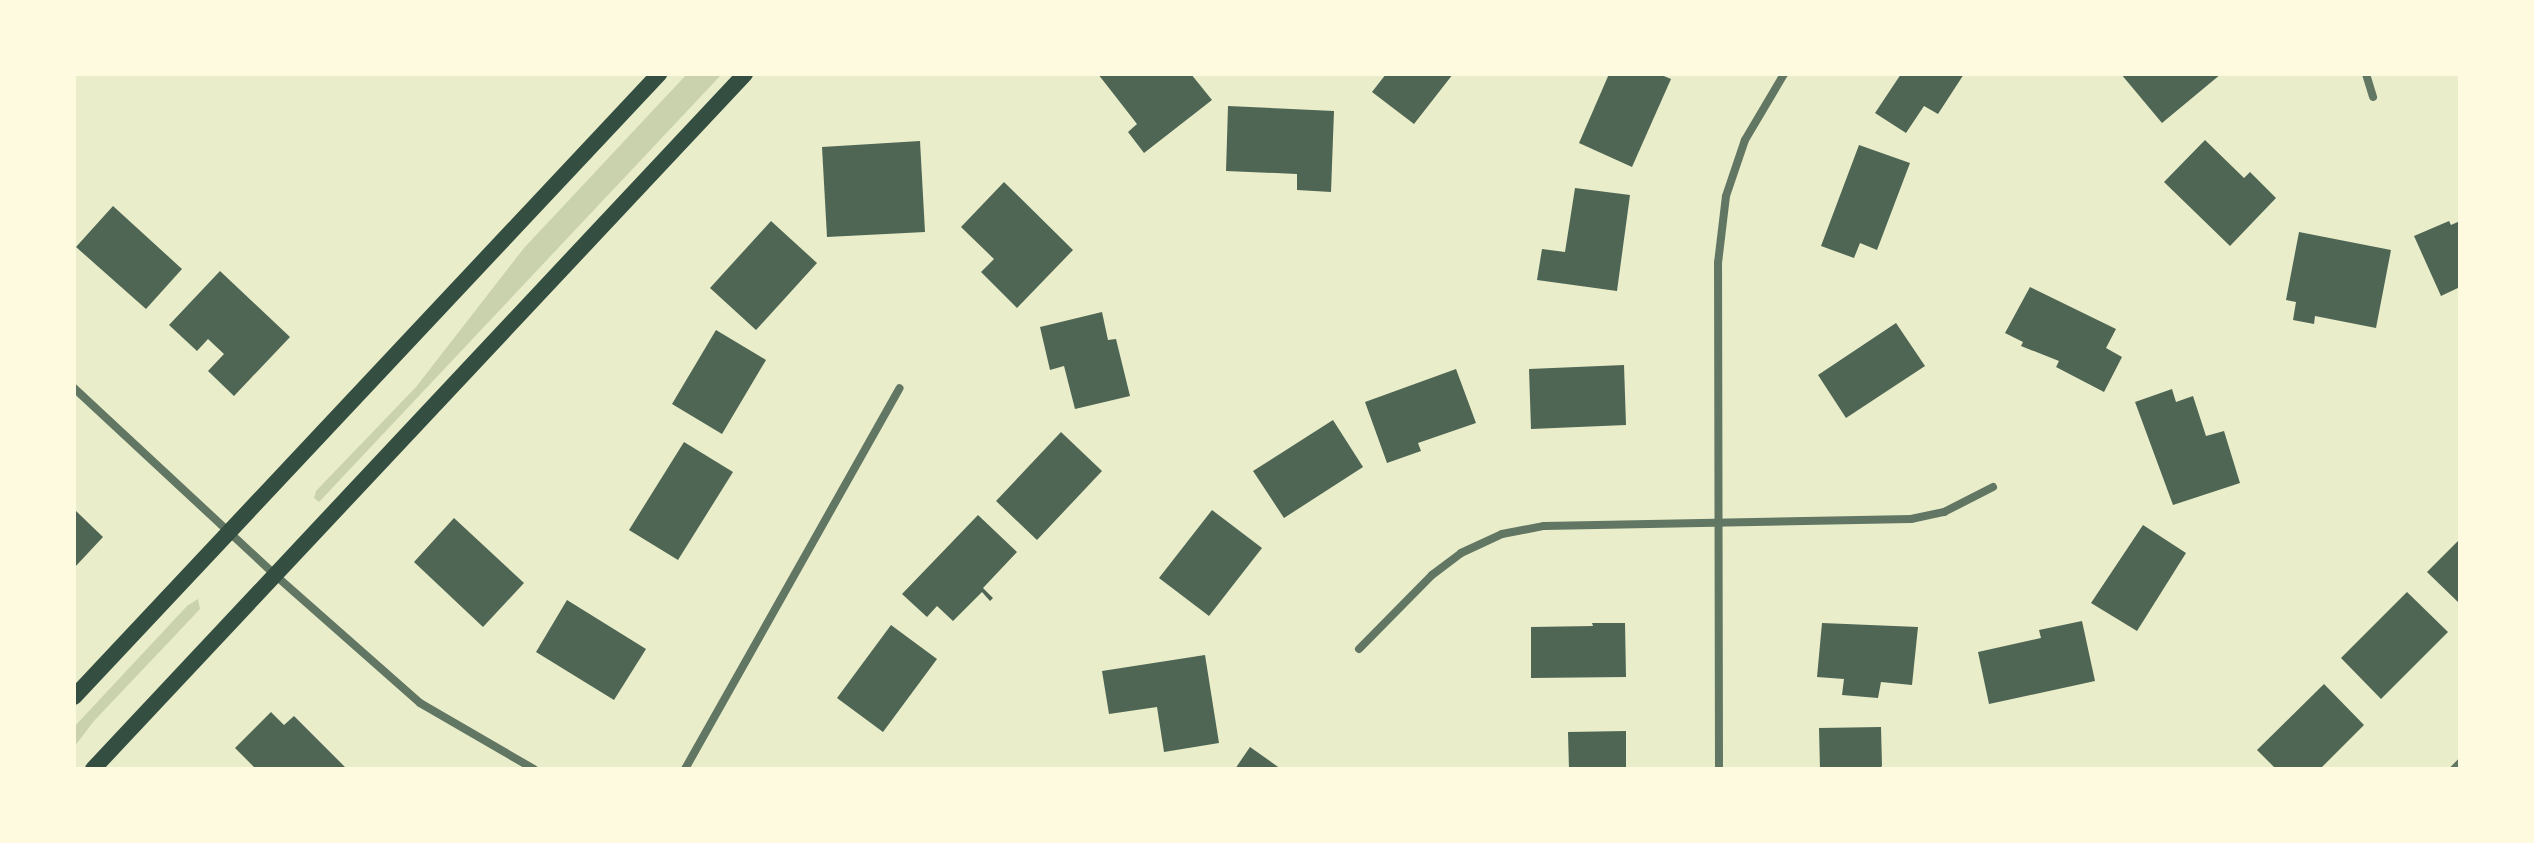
<!DOCTYPE html>
<html>
<head>
<meta charset="utf-8">
<style>
  body { margin:0 }
  #map { position:relative; width:2534px; height:843px; overflow:hidden; background:#e9edc9; font-family:Karla,sans-serif }
  div>[style] { position:absolute }
  [style*='--x'] { left:calc(var(--x)*1px); top:calc(var(--y)*1px); width:calc(var(--w)*1px); rotate:calc(var(--a)*1deg) }
  .green>* { inset:0; background:#cad2ad }
  .building>* { inset:0; background:#4f6655 }
  .minor>* { height:8px; margin:-4px; padding:0 4px; transform-origin:4px; border-radius:4px; background:#617663 }
  .secondary>* { height:16px; margin:-8px; padding:0 8px; transform-origin:8px; border-radius:8px; background:#344e41 }
  span { translate:-50% -50%; white-space:nowrap; text-align:center; line-height:1.15; -webkit-text-stroke:6px #fefae0; paint-order:stroke }
  .frame { position:absolute; inset:0; border:76px solid #fefae0; pointer-events:none }
</style>
</head>
<body>
<div id="map">
  <div class="green">
    <div style="clip-path:polygon(687px 74px,722px 74px,319px 502px,314px 498px,316px 491px,416px 387px,524px 248px)"></div>
    <div style="clip-path:polygon(198px 599px,200px 609px,94px 721px,74px 747px,74px 727px,187px 606px)"></div>
  </div>
  <div class="building">
    <div style="clip-path:polygon(1098px 74px,1191px 74px,1212px 100px,1144px 153px,1128px 132px,1137px 124px)"></div>
    <div style="clip-path:polygon(1386px 74px,1453px 74px,1414px 124px,1372px 92px)"></div>
    <div style="clip-path:polygon(1609px 74px,1659px 74px,1671px 79px,1632px 167px,1579px 143px)"></div>
    <div style="clip-path:polygon(1901px 74px,1964px 74px,1938px 114px,1924px 106px,1906px 133px,1875px 113px)"></div>
    <div style="clip-path:polygon(2121px 74px,2221px 74px,2162px 123px)"></div>
    <div style="clip-path:polygon(1228px 106px,1334px 111px,1331px 192px,1297px 190px,1297px 174px,1226px 171px)"></div>
    <div style="clip-path:polygon(2205px 140px,2244px 178px,2250px 172px,2276px 198px,2230px 246px,2164px 182px)"></div>
    <div style="clip-path:polygon(920px 141px,925px 232px,827px 237px,822px 147px)"></div>
    <div style="clip-path:polygon(1859px 145px,1910px 163px,1877px 250px,1860px 243px,1854px 258px,1821px 246px)"></div>
    <div style="clip-path:polygon(1004px 182px,1073px 250px,1017px 308px,981px 272px,994px 259px,961px 227px)"></div>
    <div style="clip-path:polygon(1575px 188px,1630px 195px,1617px 291px,1537px 280px,1542px 249px,1565px 252px)"></div>
    <div style="clip-path:polygon(113px 206px,182px 269px,146px 309px,76px 247px)"></div>
    <div style="clip-path:polygon(771px 221px,817px 263px,756px 330px,710px 288px)"></div>
    <div style="clip-path:polygon(2449px 221px,2451px 225px,2460px 221px,2460px 287px,2441px 296px,2414px 236px)"></div>
    <div style="clip-path:polygon(2299px 232px,2391px 250px,2376px 328px,2315px 316px,2314px 324px,2293px 320px,2296px 302px,2286px 300px)"></div>
    <div style="clip-path:polygon(220px 271px,290px 337px,234px 396px,208px 371px,224px 354px,208px 339px,197px 351px,169px 325px)"></div>
    <div style="clip-path:polygon(2030px 287px,2116px 329px,2106px 348px,2122px 357px,2104px 392px,2056px 367px,2059px 361px,2021px 346px,2023px 342px,2005px 333px)"></div>
    <div style="clip-path:polygon(1102px 312px,1108px 340px,1116px 339px,1130px 396px,1075px 409px,1064px 366px,1050px 370px,1040px 327px)"></div>
    <div style="clip-path:polygon(1896px 323px,1925px 366px,1846px 418px,1818px 375px)"></div>
    <div style="clip-path:polygon(716px 330px,766px 360px,722px 434px,672px 404px)"></div>
    <div style="clip-path:polygon(1624px 365px,1626px 425px,1531px 429px,1529px 369px)"></div>
    <div style="clip-path:polygon(1456px 369px,1476px 423px,1418px 443px,1421px 451px,1387px 463px,1365px 402px)"></div>
    <div style="clip-path:polygon(2172px 389px,2176px 402px,2193px 396px,2206px 436px,2224px 431px,2240px 483px,2173px 505px,2135px 402px)"></div>
    <div style="clip-path:polygon(1333px 420px,1363px 467px,1284px 518px,1253px 471px)"></div>
    <div style="clip-path:polygon(1061px 432px,1102px 471px,1037px 540px,996px 501px)"></div>
    <div style="clip-path:polygon(684px 442px,733px 472px,678px 560px,629px 530px)"></div>
    <div style="clip-path:polygon(1212px 510px,1262px 548px,1209px 616px,1159px 578px)"></div>
    <div style="clip-path:polygon(76px 511px,103px 537px,74px 568px,74px 513px)"></div>
    <div style="clip-path:polygon(978px 515px,1017px 552px,983px 588px,993px 598px,990px 601px,982px 592px,953px 621px,937px 606px,927px 617px,902px 594px)"></div>
    <div style="clip-path:polygon(454px 518px,524px 583px,483px 627px,414px 562px)"></div>
    <div style="clip-path:polygon(2143px 525px,2186px 553px,2137px 631px,2091px 603px)"></div>
    <div style="clip-path:polygon(2460px 539px,2460px 604px,2427px 572px)"></div>
    <div style="clip-path:polygon(2407px 592px,2448px 632px,2381px 699px,2341px 658px)"></div>
    <div style="clip-path:polygon(567px 600px,646px 649px,614px 700px,536px 652px)"></div>
    <div style="clip-path:polygon(2082px 621px,2095px 681px,1989px 704px,1978px 652px,2041px 638px,2039px 630px)"></div>
    <div style="clip-path:polygon(1592px 623px,1625px 623px,1626px 677px,1531px 678px,1531px 627px,1593px 626px)"></div>
    <div style="clip-path:polygon(1822px 623px,1918px 627px,1912px 685px,1881px 682px,1878px 698px,1842px 695px,1844px 679px,1817px 677px)"></div>
    <div style="clip-path:polygon(891px 625px,937px 659px,883px 732px,837px 698px)"></div>
    <div style="clip-path:polygon(1205px 655px,1219px 743px,1164px 752px,1157px 707px,1109px 714px,1102px 671px)"></div>
    <div style="clip-path:polygon(2324px 684px,2364px 725px,2320px 769px,2276px 769px,2257px 750px)"></div>
    <div style="clip-path:polygon(271px 712px,284px 725px,294px 716px,347px 769px,256px 769px,235px 748px)"></div>
    <div style="clip-path:polygon(1881px 727px,1882px 766px,1879px 769px,1820px 769px,1819px 728px)"></div>
    <div style="clip-path:polygon(1626px 731px,1626px 769px,1569px 769px,1568px 732px)"></div>
    <div style="clip-path:polygon(1250px 747px,1281px 769px,1235px 769px)"></div>
  </div>
  <div class="minor">
    <div style="--x:2366;--y:74;--w:24;--a:73"></div>
    <div style="--x:74;--y:388;--w:275;--a:42.9"></div>
    <div style="--x:275;--y:575;--w:193;--a:41.4"></div>
    <div style="--x:420;--y:703;--w:132;--a:30.1"></div>
    <div style="--x:1359;--y:649;--w:104;--a:-45.4"></div>
    <div style="--x:1432;--y:575;--w:36;--a:-37"></div>
    <div style="--x:1461;--y:553;--w:45;--a:-24.9"></div>
    <div style="--x:1502;--y:534;--w:43;--a:-10.8"></div>
    <div style="--x:1544;--y:526;--w:367;--a:-1.1"></div>
    <div style="--x:1911;--y:519;--w:34;--a:-12"></div>
    <div style="--x:1944;--y:512;--w:55;--a:-27"></div>
    <div style="--x:685;--y:769;--w:437;--a:-60.6"></div>
    <div style="--x:1719;--y:769;--w:506;--a:-90.11"></div>
    <div style="--x:1718;--y:263;--w:67;--a:-83.2"></div>
    <div style="--x:1726;--y:196;--w:59;--a:-71.3"></div>
    <div style="--x:1745;--y:140;--w:77;--a:-59.4"></div>
    <div style="--x:2454;--y:769;--w:8;--a:-45"></div>
  </div>
  <div class="secondary">
    <div style="--x:74;--y:697;--w:855;--a:-46.8"></div>
    <div style="--x:93;--y:769;--w:953;--a:-46.83"></div>
  </div>
  <div class="frame"></div>
</div>
</body>
</html>
